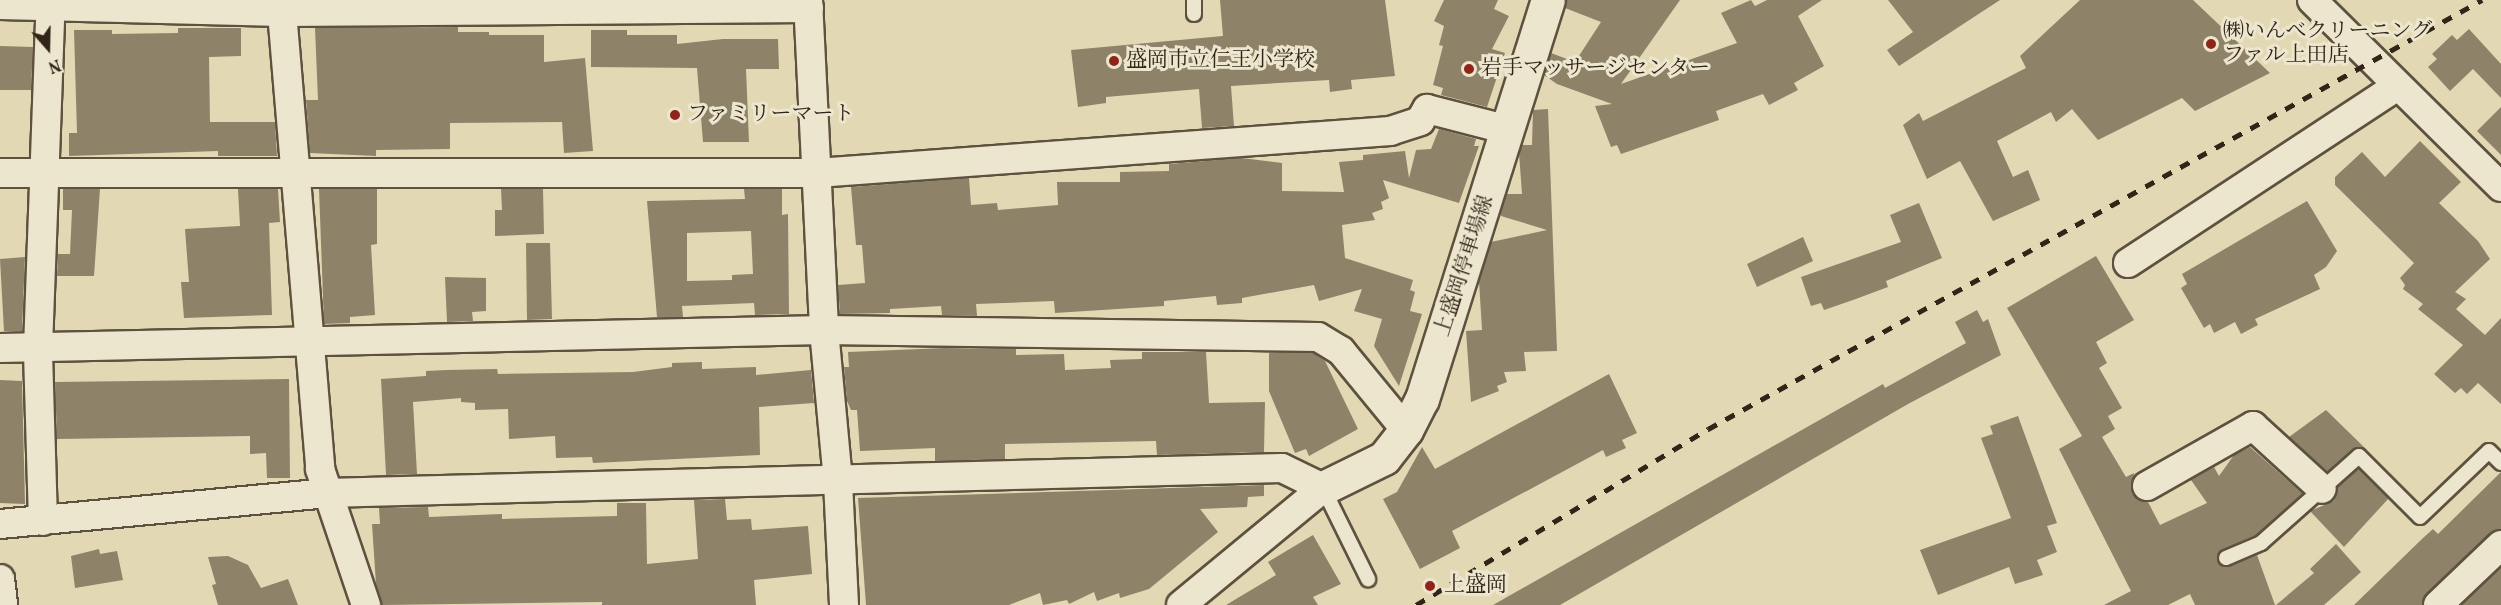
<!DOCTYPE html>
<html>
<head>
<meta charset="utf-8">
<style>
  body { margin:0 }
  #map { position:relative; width:2501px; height:605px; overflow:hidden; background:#e3d8b4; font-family:Vollkorn,"Noto Serif JP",serif }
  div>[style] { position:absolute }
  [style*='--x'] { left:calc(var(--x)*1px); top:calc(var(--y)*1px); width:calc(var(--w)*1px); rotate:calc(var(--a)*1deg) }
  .building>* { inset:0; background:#8e8269 }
  .roads { filter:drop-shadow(2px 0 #5e513f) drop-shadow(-2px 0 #5e513f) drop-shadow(0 2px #5e513f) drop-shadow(0 -2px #5e513f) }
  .service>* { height:14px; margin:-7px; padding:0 7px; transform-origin:7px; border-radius:7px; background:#ede6ce }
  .minor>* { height:28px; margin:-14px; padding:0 14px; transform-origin:14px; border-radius:14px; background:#ede6ce }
  .secondary>* { height:33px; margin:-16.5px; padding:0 16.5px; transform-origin:16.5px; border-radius:16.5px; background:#ede6ce }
  .rail>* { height:4.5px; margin-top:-2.25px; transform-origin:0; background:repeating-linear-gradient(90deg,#312418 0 10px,transparent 0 20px) }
  .dots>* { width:16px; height:16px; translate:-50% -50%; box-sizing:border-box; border:3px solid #ede6ce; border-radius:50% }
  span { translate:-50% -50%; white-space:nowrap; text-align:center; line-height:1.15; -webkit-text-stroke:6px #ede6ce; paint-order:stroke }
  .poi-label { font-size:21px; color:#312418 }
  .left { translate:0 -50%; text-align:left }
  .street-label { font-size:21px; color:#312418 }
  .north { position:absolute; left:18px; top:18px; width:60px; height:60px; -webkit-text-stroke:4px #ede6ce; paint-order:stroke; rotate:160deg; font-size:16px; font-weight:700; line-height:24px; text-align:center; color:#312418 }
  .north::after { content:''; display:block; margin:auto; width:21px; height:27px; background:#312418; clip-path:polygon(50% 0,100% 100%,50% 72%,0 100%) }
</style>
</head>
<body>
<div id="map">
  <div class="building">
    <div style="clip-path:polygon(1220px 0,1385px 0,1395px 76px,1351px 80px,1352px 89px,1330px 92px,1329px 80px,1231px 86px,1234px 126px,1202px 128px,1199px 89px,1106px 97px,1106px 103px,1078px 107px,1071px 50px,1223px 36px)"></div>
    <div style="clip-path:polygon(1444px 0,1498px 0,1494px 9px,1509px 16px,1492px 49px,1505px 53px,1487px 107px,1441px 95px,1443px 88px,1433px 85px,1443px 46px,1439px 45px,1444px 26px,1434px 21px)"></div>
    <div style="clip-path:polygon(1566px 0,1680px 0,1621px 84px,1737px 43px,1721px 13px,1751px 0,1755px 6px,1767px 0,1822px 0,1798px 16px,1824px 66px,1794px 83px,1798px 90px,1769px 105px,1763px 94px,1716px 111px,1719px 120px,1621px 154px,1617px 145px,1611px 147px,1595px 106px,1612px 104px,1557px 84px,1544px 75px,1551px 53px,1575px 62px,1601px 22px,1565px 8px)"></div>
    <div style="clip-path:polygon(1888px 0,2000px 0,1899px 66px,1887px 50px,1913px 32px)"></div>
    <div style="clip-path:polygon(2080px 0,2193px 0,2270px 73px,2195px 111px,2182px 98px,2098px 140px,2072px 109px,2056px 122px,2051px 112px,1997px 141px,2013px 177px,2028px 170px,2040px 200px,1993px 221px,1960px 161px,1927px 179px,1903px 125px,1919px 113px,1923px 121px,2026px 68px,2020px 56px)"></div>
    <div style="clip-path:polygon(458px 27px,458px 32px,489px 32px,489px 35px,544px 35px,544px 62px,585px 58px,593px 151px,564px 153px,562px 122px,450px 123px,450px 149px,376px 150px,376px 156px,310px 153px,306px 100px,318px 100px,315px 28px)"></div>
    <div style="clip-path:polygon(178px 28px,241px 28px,241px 56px,209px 57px,210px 122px,275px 122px,277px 156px,218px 156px,218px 151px,69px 156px,69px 133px,77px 133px,74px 30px,112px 30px,112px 34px,178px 33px)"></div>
    <div style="clip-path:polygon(2469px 29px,2501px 64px,2501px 98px,2473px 69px,2450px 91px,2428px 67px,2437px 59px,2432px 54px,2452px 35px,2457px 40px)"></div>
    <div style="clip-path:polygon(591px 30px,627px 30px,627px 35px,677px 35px,677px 44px,723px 39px,778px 39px,779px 69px,746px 69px,749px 142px,703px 142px,697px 68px,591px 67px)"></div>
    <div style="clip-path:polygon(0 46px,33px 47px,31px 90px,0 90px)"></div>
    <div style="clip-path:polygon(2501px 107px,2501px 155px,2477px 131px)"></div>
    <div style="clip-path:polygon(1548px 109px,1557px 351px,1524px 352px,1526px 371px,1504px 372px,1507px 382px,1497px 386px,1499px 391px,1471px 402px,1466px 331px,1482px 330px,1479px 281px,1491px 242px,1547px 230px,1501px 216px,1501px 213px,1506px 194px,1522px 194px,1519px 153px,1522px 145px,1532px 145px,1533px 110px)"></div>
    <div style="clip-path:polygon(1439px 129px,1476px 139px,1474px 146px,1479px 146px,1459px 203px,1383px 180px,1389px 198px,1381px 202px,1383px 209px,1372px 213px,1375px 220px,1342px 225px,1345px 258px,1413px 280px,1410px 290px,1415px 292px,1410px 311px,1422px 314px,1399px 386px,1374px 346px,1382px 319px,1354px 311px,1362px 289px,1319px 301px,1314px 285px,1242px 298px,1242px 303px,1217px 305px,1216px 296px,1164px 301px,1164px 306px,1055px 313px,1054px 301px,976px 304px,977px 316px,942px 315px,941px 306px,890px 309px,890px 313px,840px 314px,838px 285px,865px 283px,862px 245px,856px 245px,851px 187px,969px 178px,971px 205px,997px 203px,998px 210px,1058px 205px,1057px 182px,1120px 182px,1120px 172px,1169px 171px,1169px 164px,1242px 158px,1282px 163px,1282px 191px,1344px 192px,1339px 162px,1363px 160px,1363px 155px,1405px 151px,1409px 178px,1416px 150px,1431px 149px)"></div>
    <div style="clip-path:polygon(2420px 141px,2461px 182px,2439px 203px,2478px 241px,2490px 259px,2455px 292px,2466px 299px,2456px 309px,2485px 335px,2501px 318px,2501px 404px,2478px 383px,2467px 394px,2461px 388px,2455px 393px,2434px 374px,2463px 345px,2418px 309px,2423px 304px,2403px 289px,2405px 285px,2400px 278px,2414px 263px,2335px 185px,2335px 177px,2362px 152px,2385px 177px)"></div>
    <div style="clip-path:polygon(63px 189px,100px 189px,94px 276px,57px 276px,58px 254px,70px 254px,72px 210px,63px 210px)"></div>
    <div style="clip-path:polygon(238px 189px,278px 189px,280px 222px,269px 223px,272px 315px,184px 318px,181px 282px,189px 282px,185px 229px,240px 226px)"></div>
    <div style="clip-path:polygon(319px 189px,377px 189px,377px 244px,371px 245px,375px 315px,350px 317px,350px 323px,324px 324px)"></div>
    <div style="clip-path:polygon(501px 189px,543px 189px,544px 234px,495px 236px,495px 210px,502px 210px)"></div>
    <div style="clip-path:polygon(evenodd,744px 189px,782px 189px,782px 215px,788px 214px,789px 314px,755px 315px,754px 303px,682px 306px,683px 317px,657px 317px,647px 201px,745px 199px,744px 189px,751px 231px,753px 274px,732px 275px,732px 280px,687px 281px,687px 233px,751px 231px)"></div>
    <div style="clip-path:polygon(2307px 201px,2337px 251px,2326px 267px,2314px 275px,2320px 289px,2255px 319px,2258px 325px,2241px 334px,2235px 322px,2214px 333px,2210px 324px,2204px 328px,2181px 288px,2187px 284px,2182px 274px)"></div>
    <div style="clip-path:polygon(1919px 203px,1942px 258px,1886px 281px,1888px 287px,1853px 300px,1824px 310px,1821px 303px,1811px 306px,1801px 277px,1901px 242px,1890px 215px)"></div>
    <div style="clip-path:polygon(1803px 237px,1813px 261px,1757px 287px,1747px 264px)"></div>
    <div style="clip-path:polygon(526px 243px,550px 243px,552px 319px,527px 320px)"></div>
    <div style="clip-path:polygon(2096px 256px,2134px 320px,2096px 342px,2107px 363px,2099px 368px,2122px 408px,2108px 416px,2115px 429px,2102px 437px,2126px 477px,2134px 473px,2132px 494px,2148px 502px,2160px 525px,2207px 503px,2191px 480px,2214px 467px,2219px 476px,2234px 455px,2250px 447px,2303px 494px,2256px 535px,2222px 550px,2217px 556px,2226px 567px,2257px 555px,2275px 605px,2195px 605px,2190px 594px,2168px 605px,2104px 605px,2131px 591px,2059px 449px,2082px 436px,2007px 308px)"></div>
    <div style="clip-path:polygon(25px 257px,22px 331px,4px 331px,0 259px)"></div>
    <div style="clip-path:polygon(445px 277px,486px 278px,486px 311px,472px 312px,473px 321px,447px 322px)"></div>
    <div style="clip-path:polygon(1977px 310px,1983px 322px,1988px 319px,2001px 355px,1908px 404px,1560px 605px,1493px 605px,1883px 384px,1885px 388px,1966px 343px,1955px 322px)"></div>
    <div style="clip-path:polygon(945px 348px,1016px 349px,1016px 355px,1064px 354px,1065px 370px,1111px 368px,1110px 360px,1142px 359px,1142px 352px,1206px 352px,1209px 403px,1265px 402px,1264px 452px,1157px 455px,1156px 441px,1005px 444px,1005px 459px,935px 461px,935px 448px,860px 451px,857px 410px,851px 410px,847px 401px,844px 367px,849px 367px,848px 352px)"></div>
    <div style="clip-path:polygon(1269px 353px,1313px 353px,1325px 361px,1358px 429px,1309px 456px,1306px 449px,1295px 453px,1269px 391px)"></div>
    <div style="clip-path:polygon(702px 362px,702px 369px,756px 367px,756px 375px,811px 370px,814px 403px,759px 407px,760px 455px,593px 463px,592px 457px,556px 458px,555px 436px,509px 439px,508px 409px,475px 410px,475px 403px,461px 402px,461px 398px,413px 402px,417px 474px,386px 475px,381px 379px,426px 376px,426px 371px,447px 370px,497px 369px,498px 374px,633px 372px,672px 367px,672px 363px)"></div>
    <div style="clip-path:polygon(1609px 374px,1637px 433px,1622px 440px,1626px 448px,1606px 457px,1603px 450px,1452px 531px,1460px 548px,1420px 569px,1383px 499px,1397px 492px,1422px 447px,1435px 469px)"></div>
    <div style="clip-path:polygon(289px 379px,290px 478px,267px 478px,266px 453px,250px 454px,250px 436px,57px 439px,55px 382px)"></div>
    <div style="clip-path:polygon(0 380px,22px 381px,25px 504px,0 503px)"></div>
    <div style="clip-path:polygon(2326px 410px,2366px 449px,2353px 449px,2328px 472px,2289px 437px)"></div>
    <div style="clip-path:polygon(2018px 416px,2057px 523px,2047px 526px,2057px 552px,2037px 560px,2043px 575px,2015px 584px,2009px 567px,1938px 595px,1920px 550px,2011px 518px,1981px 438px,1993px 434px,1990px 426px)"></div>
    <div style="clip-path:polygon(2359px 468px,2389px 498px,2344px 547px,2310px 511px,2334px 501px,2338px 487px)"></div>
    <div style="clip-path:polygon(2501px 472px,2501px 529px,2490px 533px,2427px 593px,2422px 605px,2354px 605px,2423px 538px,2433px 529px,2438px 534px)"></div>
    <div style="clip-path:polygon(1264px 485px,1264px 496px,1248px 497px,1247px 507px,1200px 509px,1218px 532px,1149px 589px,1120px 598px,1119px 593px,1097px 601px,1094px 592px,1069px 604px,1067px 600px,1043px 605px,1040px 593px,1009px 605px,866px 605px,858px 498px)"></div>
    <div style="clip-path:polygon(725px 499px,727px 520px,751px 519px,752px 530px,808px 526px,812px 574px,754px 580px,756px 605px,602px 605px,602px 602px,382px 605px,376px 584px,372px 524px,380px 524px,379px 508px,428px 507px,429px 517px,502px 514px,502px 519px,617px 516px,617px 503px,646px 503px,647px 564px,698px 559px,694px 500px)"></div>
    <div style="clip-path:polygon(1313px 535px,1341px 584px,1313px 597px,1318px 605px,1226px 605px,1276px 575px,1268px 562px)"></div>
    <div style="clip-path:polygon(2336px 544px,2361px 572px,2324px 605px,2276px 605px,2314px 573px,2310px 569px)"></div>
    <div style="clip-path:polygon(99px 549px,100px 554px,117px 551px,123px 580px,75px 588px,71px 556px)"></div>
    <div style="clip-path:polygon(228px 556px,248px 565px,261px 588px,288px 579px,298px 605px,218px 605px,212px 585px,216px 584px,208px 557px)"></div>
    <div style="clip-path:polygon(2501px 568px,2501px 605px,2462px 605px)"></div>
  </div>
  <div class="roads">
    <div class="service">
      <div style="--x:1194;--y:0;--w:14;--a:90"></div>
      <div style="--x:1323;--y:488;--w:102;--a:63.7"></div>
      <div style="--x:2226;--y:558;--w:38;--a:-23"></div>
      <div style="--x:2261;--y:543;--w:131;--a:-41.6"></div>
      <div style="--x:2359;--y:456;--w:86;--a:45"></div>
      <div style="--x:2420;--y:517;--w:95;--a:-43.7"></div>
      <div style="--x:2489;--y:451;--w:17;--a:45"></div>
    </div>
    <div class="minor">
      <div style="--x:281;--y:0;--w:471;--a:85.2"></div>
      <div style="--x:320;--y:469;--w:144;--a:71.3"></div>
      <div style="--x:808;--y:0;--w:330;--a:87.2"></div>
      <div style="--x:824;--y:330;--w:153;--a:84.7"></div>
      <div style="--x:838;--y:482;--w:123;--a:87.2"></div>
      <div style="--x:2312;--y:0;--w:266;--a:44.7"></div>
      <div style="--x:0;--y:5;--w:282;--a:1.4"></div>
      <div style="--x:282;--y:12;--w:527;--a:-0.43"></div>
      <div style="--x:0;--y:173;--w:817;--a:0"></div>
      <div style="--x:817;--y:173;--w:575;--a:-4.19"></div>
      <div style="--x:1390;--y:131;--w:32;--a:-18"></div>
      <div style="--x:1420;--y:121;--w:14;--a:-60"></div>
      <div style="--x:1427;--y:109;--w:85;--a:14.4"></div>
      <div style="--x:2128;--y:263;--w:321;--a:-33.3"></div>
      <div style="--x:0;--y:348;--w:824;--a:-1.25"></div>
      <div style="--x:824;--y:330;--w:494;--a:0.8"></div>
      <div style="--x:1318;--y:337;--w:27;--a:31"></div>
      <div style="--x:1341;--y:351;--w:102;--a:50.6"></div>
      <div style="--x:2147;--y:486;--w:122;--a:-29.5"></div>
      <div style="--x:2253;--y:426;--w:93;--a:42.4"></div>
      <div style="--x:43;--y:521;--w:173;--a:-91.7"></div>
      <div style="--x:38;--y:348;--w:348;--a:-87.9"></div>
      <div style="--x:0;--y:524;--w:327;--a:-5.4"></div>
      <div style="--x:326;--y:493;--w:956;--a:-1.5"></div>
      <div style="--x:1282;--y:468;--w:46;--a:26"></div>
      <div style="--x:1323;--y:488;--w:184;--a:140.5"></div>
      <div style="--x:0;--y:579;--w:26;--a:83"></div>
      <div style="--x:2438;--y:605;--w:87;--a:-43.6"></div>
    </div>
    <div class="secondary">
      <div style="--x:1323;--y:488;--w:68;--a:-26.2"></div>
      <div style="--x:1384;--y:458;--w:36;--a:-52"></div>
      <div style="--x:1406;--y:430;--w:35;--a:-63"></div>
      <div style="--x:1422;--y:399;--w:418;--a:-72.5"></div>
    </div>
  </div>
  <div class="rail">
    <div style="--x:1416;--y:605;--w:341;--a:-31.1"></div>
    <div style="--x:1708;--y:429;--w:885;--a:-29"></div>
  </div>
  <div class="dots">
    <div style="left:2211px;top:44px;background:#8f2418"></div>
    <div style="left:1114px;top:61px;background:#8f2418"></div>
    <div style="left:1469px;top:69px;background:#8f2418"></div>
    <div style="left:675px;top:115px;background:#8f2418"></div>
    <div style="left:1430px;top:586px;background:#8f2418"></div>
  </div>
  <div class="poi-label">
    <span class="left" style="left:2223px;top:44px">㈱いんべクリーニング<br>ファル上田店</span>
    <span class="left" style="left:1126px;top:61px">盛岡市立仁王小学校</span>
    <span class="left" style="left:1481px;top:69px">岩手マッサージセンター</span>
    <span class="left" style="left:687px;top:115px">ファミリーマート</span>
    <span class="left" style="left:1444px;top:586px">上盛岡</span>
  </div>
  <div class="street-label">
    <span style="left:1465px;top:266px;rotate:-72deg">上盛岡停車場線</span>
  </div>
  <div class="north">N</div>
</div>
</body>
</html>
